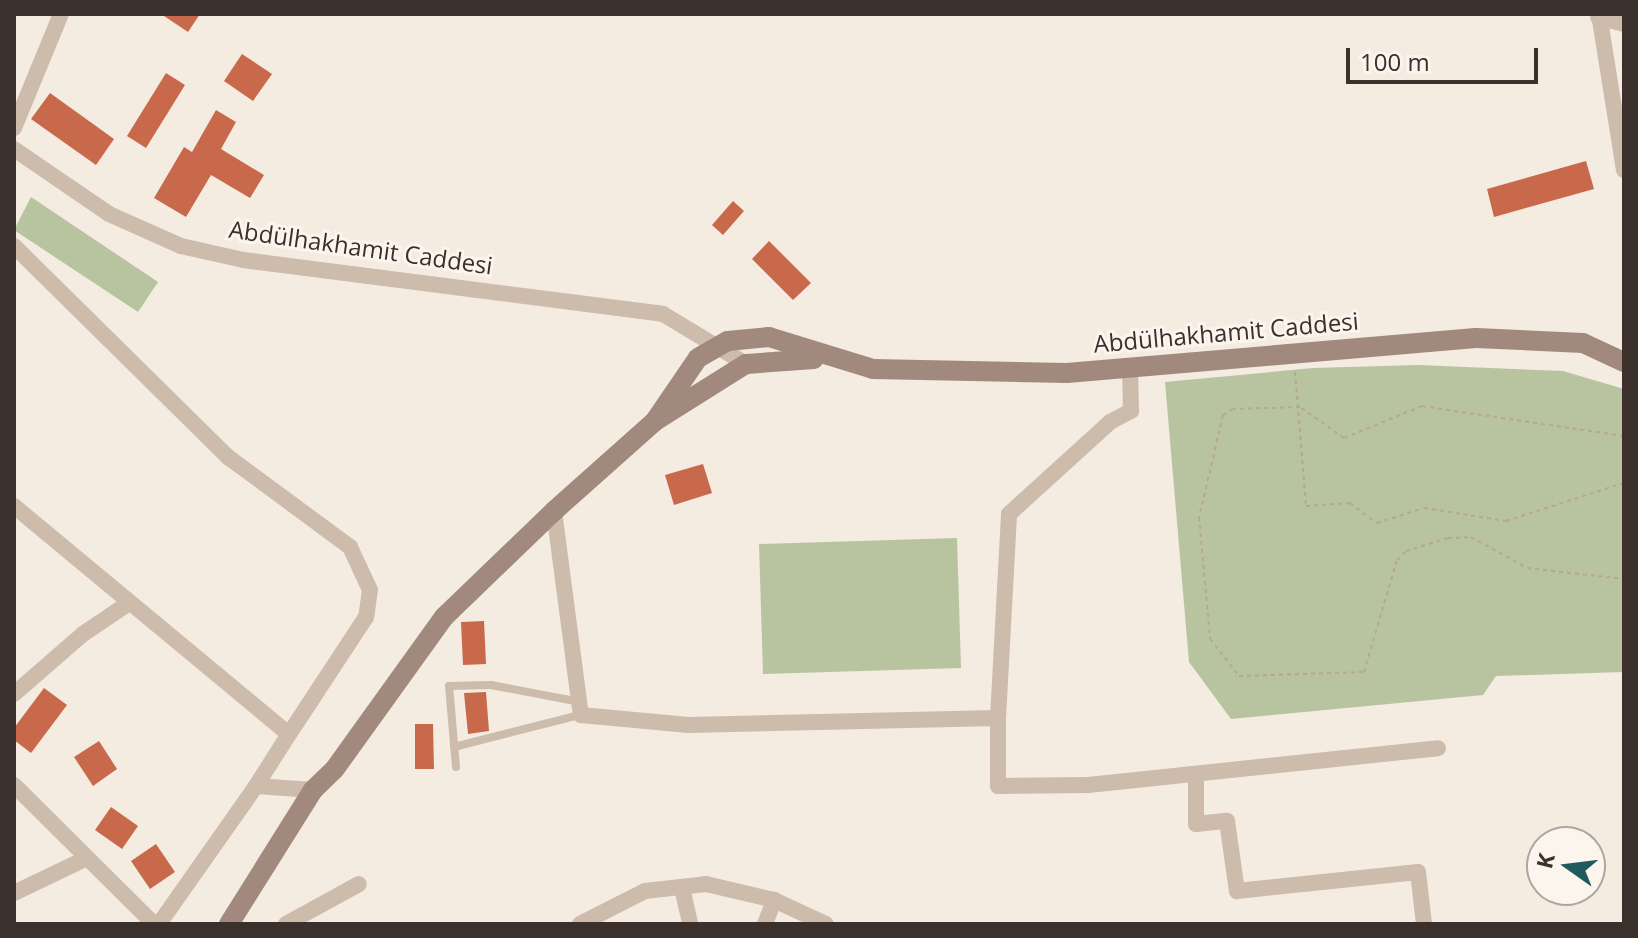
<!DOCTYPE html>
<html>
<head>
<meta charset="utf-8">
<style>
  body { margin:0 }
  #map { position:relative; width:1638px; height:938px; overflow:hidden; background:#f4ebe1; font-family:"Open Sans",sans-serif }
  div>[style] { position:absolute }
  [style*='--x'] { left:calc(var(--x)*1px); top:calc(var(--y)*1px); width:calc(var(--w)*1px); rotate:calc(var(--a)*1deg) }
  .green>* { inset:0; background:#b8c4a0 }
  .building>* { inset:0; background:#c8694b }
  .path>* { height:2px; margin-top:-1px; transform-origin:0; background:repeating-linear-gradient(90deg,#b9a596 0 4px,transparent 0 8px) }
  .lane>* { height:8px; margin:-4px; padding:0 4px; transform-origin:4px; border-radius:4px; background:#cdbbac }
  .street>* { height:16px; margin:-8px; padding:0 8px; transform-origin:8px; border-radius:8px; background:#cdbbac }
  .secondary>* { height:20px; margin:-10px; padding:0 10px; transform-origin:10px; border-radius:10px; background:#a18a7d }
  span { translate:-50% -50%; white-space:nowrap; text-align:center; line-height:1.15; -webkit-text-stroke:6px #fbf5ee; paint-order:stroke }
  .street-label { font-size:24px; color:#3b302b }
  .frame { position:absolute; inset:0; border:16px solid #3b302b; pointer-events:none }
  .north { position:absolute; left:1526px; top:826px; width:80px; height:80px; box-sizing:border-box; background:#fbf5ee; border:2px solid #aea6a0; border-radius:50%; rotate:284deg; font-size:22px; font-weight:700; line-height:32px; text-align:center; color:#3b302b }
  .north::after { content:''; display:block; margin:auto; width:28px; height:36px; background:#1f5a5e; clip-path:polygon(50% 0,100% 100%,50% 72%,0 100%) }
  .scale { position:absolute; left:1346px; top:48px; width:192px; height:36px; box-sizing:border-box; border:4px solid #3b302b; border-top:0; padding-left:10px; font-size:24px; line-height:28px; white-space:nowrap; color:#3b302b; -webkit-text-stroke:6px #fbf5ee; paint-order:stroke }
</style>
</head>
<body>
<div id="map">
  <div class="green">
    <div style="clip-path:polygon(31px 197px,158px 282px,138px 312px,14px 230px)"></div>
    <div style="clip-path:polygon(1418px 365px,1563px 371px,1624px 389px,1624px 672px,1496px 676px,1483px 695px,1231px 719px,1189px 662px,1165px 382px,1313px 368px)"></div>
    <div style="clip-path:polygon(957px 538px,961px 668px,763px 674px,759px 544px)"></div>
  </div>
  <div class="building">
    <div style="clip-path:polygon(161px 14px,200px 14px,188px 32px)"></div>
    <div style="clip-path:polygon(242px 54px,272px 74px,253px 101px,224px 81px)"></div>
    <div style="clip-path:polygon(166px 73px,185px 85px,146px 148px,127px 136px)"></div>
    <div style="clip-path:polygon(50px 93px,114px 139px,96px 165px,31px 119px)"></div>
    <div style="clip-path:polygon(216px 110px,236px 122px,221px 149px,264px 175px,250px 198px,211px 175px,186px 217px,154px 198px,184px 147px,192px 152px)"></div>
    <div style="clip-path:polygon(1586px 161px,1594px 189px,1494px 217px,1487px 189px)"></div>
    <div style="clip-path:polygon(733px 201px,744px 211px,723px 235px,712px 225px)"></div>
    <div style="clip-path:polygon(769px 241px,811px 283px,793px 300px,752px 259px)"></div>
    <div style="clip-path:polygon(703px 464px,712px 493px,674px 505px,665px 475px)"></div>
    <div style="clip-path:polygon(484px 621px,486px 664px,463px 665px,461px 622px)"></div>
    <div style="clip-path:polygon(44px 688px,67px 705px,31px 753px,14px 740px,14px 728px)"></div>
    <div style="clip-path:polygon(486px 692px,489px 731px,468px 734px,464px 693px)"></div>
    <div style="clip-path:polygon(415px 724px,433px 724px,434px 769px,415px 769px)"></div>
    <div style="clip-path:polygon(99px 741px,117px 769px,93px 786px,74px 757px)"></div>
    <div style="clip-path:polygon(111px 807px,138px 826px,122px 849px,95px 830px)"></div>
    <div style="clip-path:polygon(156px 844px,175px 872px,150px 889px,131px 861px)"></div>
  </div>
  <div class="path">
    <div style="--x:1295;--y:372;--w:134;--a:85.3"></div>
    <div style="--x:1306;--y:506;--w:44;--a:-3.9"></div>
    <div style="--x:1350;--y:503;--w:34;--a:37"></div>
    <div style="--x:1377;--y:523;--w:49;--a:-17.7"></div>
    <div style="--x:1424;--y:508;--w:83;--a:9"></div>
    <div style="--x:1506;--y:521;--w:124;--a:-17.9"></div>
    <div style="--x:1624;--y:436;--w:204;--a:-171.6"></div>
    <div style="--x:1422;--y:406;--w:84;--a:157.7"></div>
    <div style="--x:1344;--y:438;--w:54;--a:-144.8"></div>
    <div style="--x:1300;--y:407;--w:67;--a:178.3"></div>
    <div style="--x:1233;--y:409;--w:12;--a:149"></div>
    <div style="--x:1223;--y:415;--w:105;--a:103.2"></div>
    <div style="--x:1199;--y:517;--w:122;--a:84.8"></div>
    <div style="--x:1210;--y:639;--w:47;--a:51.9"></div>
    <div style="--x:1239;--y:676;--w:125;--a:-1.8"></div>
    <div style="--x:1364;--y:672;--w:117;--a:-73.6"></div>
    <div style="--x:1397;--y:560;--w:13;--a:-45"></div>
    <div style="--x:1406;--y:551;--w:44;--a:-17.2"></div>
    <div style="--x:1448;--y:538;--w:23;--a:-2"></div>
    <div style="--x:1471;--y:537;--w:64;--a:29"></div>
    <div style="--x:1527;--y:568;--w:98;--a:6.5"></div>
  </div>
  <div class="lane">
    <div style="--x:454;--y:747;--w:130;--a:-14.3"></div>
    <div style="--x:456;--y:767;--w:81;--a:-94.9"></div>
    <div style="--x:449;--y:686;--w:42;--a:-1.4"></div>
    <div style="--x:491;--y:685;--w:91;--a:10.8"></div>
  </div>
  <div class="street">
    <div style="--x:1599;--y:14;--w:158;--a:80.9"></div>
    <div style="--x:1598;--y:17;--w:27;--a:15"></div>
    <div style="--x:14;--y:128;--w:123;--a:-67.6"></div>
    <div style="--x:14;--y:149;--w:115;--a:34.4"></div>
    <div style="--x:109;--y:214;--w:79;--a:24"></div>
    <div style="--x:181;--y:246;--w:64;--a:12.7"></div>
    <div style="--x:243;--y:260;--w:423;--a:7.3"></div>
    <div style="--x:663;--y:314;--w:97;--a:31.1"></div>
    <div style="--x:14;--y:246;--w:301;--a:44.6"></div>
    <div style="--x:228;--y:457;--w:152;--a:36.4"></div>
    <div style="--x:350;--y:547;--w:47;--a:65.1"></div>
    <div style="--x:370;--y:590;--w:27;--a:98"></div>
    <div style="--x:366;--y:617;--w:140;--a:123.3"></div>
    <div style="--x:14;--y:506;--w:357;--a:39.7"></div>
    <div style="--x:289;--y:734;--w:62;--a:122.4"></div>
    <div style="--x:554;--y:511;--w:206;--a:82.5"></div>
    <div style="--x:581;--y:715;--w:108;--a:5.3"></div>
    <div style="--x:689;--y:725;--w:309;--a:-1.3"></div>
    <div style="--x:998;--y:718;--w:204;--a:-86.9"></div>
    <div style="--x:1009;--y:514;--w:137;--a:-42.3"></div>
    <div style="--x:1110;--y:422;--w:24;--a:-28"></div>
    <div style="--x:1131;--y:411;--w:45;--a:-91.3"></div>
    <div style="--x:14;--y:694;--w:91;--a:-41"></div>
    <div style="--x:83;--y:634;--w:55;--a:-34"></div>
    <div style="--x:998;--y:718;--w:68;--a:90"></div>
    <div style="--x:998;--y:786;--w:90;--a:-0.6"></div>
    <div style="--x:1088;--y:785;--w:352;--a:-6"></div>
    <div style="--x:1196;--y:774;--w:50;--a:90"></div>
    <div style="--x:1196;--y:824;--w:31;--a:-6"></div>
    <div style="--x:1227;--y:821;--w:71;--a:81.9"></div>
    <div style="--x:1237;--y:891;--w:182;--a:-6"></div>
    <div style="--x:1418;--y:872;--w:52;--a:83.4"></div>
    <div style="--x:14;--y:785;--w:197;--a:44.8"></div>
    <div style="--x:682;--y:888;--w:37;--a:77"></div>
    <div style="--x:14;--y:893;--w:81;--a:-25.6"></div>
    <div style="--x:159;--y:924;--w:169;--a:-54.9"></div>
    <div style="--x:256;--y:786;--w:57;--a:4"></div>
    <div style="--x:286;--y:924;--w:83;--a:-28.7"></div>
    <div style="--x:580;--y:924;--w:73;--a:-26.9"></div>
    <div style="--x:645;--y:891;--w:61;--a:-6.5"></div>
    <div style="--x:706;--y:884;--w:70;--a:13.2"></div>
    <div style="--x:774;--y:900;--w:57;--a:24.8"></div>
    <div style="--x:765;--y:924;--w:26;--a:-69"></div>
  </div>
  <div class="secondary">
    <div style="--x:655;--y:421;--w:76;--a:-55.7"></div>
    <div style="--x:698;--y:358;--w:34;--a:-30"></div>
    <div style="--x:728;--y:341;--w:41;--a:-5.6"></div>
    <div style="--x:769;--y:337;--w:109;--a:17.1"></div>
    <div style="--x:873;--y:369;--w:194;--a:1.2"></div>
    <div style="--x:1067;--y:373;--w:410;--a:-4.9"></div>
    <div style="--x:1476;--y:338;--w:107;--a:2.7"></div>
    <div style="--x:1583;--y:343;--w:45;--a:24.9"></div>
    <div style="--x:229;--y:924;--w:158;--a:-57.9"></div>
    <div style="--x:313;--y:790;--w:29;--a:-44"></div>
    <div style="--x:334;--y:770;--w:188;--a:-54.3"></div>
    <div style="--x:444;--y:617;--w:153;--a:-43.9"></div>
    <div style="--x:554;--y:511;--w:135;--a:-41.7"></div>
    <div style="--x:655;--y:421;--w:107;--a:-32.1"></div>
    <div style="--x:746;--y:364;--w:68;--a:-4.2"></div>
  </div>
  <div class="street-label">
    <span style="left:361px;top:247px;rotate:8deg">Abdülhakhamit Caddesi</span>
    <span style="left:1226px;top:332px;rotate:-5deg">Abdülhakhamit Caddesi</span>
  </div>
  <div class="frame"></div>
  <div class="north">K</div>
  <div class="scale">100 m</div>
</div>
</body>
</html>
